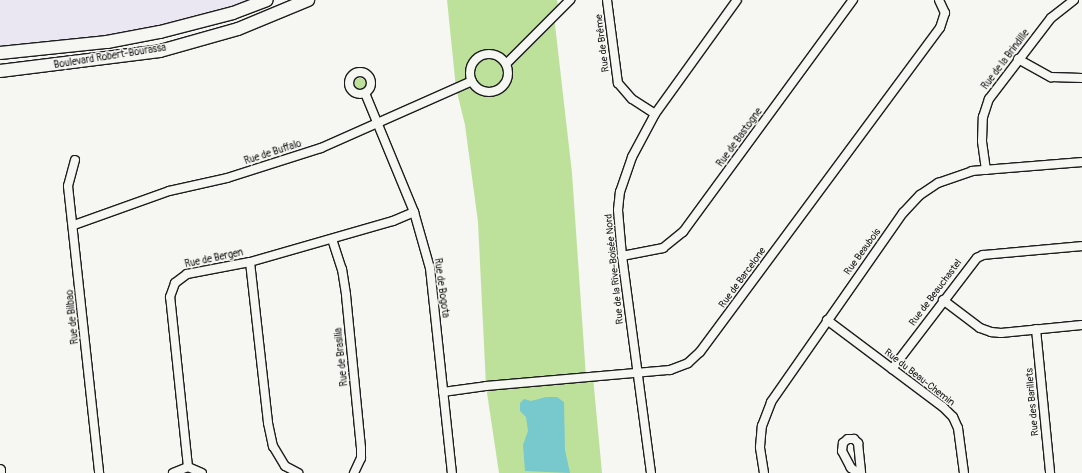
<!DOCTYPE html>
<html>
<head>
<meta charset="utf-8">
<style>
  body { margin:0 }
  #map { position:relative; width:1082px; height:473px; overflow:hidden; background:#f6f6f2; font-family:Pangolin,sans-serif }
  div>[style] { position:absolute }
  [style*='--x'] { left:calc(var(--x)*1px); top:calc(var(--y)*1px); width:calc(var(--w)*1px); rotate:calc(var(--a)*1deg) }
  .built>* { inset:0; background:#eae6f2 }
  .green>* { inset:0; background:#bde19b }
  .round { border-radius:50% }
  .water>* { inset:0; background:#77c9cd }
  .roads { filter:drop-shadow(1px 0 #1c1c1c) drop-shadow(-1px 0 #1c1c1c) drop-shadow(0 1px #1c1c1c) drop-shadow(0 -1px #1c1c1c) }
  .minor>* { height:8px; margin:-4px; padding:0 4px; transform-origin:4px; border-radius:4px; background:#f6f6f2 }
  .minor>.ring { margin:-4px; padding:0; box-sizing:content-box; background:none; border:8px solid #f6f6f2; border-radius:50% }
  .major>* { height:10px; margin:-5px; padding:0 5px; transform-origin:5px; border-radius:5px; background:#f6f6f2 }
  .highway>* { height:12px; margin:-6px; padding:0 6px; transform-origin:6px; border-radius:6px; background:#f6f6f2 }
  span { translate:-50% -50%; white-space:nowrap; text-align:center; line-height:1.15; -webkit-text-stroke:3px #f6f6f2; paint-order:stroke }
  .street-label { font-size:10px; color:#1c1c1c }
</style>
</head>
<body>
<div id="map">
  <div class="built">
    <div style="clip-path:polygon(0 0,267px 0,197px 23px,0 53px)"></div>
  </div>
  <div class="green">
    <div style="clip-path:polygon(447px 0,557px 0,559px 11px,554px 16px,572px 173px,586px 377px,593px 377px,602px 473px,499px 473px,486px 386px,478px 222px,465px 125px,456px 88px)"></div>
    <div class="round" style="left:354px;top:78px;width:12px;height:12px"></div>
  </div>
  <div class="water">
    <div style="clip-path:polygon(546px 397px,557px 397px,564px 402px,565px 450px,570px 473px,525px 471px,523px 445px,528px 431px,526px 417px,520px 411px,520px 403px,524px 399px,531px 401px)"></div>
  </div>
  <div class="roads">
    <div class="minor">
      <div style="--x:607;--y:0;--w:84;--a:82.5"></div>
      <div style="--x:618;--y:83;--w:21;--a:49"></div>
      <div style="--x:632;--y:99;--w:27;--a:33"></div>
      <div class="ring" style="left:470px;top:54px;width:30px;height:30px"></div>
      <div style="--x:1018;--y:59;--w:38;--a:29"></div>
      <div style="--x:1051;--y:77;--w:31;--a:2"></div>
      <div style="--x:506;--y:64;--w:91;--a:-45"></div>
      <div class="ring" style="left:349px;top:72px;width:14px;height:14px"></div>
      <div style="--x:365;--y:93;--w:129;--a:67.6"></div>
      <div style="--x:414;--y:212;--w:58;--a:74.1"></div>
      <div style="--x:430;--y:268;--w:206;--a:83.9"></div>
      <div style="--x:75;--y:160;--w:27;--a:105"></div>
      <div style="--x:68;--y:186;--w:289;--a:83.8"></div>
      <div style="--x:986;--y:170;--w:29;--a:-98"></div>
      <div style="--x:982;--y:141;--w:24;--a:-88"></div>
      <div style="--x:983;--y:117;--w:19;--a:-72"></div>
      <div style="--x:989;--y:99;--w:102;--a:-52.6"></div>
      <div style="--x:1051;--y:18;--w:29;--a:-38"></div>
      <div style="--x:74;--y:225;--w:101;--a:-19.7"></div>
      <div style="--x:169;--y:191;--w:59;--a:-12.6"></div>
      <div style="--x:227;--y:178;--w:99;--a:-17.7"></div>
      <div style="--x:321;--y:148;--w:165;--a:-23.9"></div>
      <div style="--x:332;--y:239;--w:32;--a:72"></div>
      <div style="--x:342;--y:269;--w:26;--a:81"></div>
      <div style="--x:346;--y:295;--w:154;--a:84.4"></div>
      <div style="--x:361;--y:448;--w:10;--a:90"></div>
      <div style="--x:361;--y:458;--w:17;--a:115"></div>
      <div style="--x:622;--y:256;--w:42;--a:-11"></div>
      <div style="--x:663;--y:248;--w:26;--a:-39"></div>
      <div style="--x:683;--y:232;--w:288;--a:-53.8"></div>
      <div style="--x:250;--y:262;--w:162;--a:83.6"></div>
      <div style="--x:268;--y:423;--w:24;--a:78"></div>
      <div style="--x:273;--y:446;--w:23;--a:59"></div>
      <div style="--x:285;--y:466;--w:15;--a:28"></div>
      <div style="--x:943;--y:300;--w:46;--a:37.1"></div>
      <div style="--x:980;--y:328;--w:12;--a:20"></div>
      <div style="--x:991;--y:332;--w:10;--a:6"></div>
      <div style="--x:1001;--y:333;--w:81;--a:-5.6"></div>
      <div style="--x:827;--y:320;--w:145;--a:36.9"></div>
      <div style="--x:943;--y:407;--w:14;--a:45"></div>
      <div style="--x:953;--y:417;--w:12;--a:66"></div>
      <div style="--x:958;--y:428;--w:45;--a:82.4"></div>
      <div style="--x:1036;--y:329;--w:145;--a:84.4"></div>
      <div style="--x:892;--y:369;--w:140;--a:-52.6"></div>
      <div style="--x:977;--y:258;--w:7;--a:-27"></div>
      <div style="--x:983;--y:255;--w:99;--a:-5.2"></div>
      <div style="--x:443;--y:392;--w:43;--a:-7.9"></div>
      <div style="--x:486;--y:386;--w:185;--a:-5"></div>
      <div style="--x:670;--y:370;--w:19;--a:-21"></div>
      <div style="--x:688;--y:363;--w:16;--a:-43"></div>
      <div style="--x:700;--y:352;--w:403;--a:-53.5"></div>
      <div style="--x:940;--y:28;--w:16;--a:-72"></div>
      <div style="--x:945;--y:13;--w:14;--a:-115"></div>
      <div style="--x:188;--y:467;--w:171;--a:-96"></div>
      <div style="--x:170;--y:297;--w:15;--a:-70"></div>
      <div style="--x:175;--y:283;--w:15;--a:-37"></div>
      <div style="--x:187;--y:274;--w:64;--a:-10.8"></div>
      <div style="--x:250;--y:262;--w:149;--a:-16"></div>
      <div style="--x:393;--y:221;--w:23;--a:-23"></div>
      <div style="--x:173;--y:473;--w:16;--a:-22"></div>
      <div style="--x:188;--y:467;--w:15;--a:23"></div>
      <div style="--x:651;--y:473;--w:219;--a:-97.6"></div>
      <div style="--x:622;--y:256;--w:46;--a:-95"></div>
      <div style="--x:618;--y:210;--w:18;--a:-84"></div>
      <div style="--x:620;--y:192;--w:37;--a:-71"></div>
      <div style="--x:632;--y:157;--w:49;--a:-61.9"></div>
      <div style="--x:655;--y:114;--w:140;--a:-54.3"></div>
      <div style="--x:764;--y:473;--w:26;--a:-99"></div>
      <div style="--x:760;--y:447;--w:21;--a:-85"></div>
      <div style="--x:762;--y:426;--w:26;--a:-69"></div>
      <div style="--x:771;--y:402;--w:231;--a:-55.1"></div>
      <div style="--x:903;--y:213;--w:25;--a:-47"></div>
      <div style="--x:920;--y:195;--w:22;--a:-34"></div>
      <div style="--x:938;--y:183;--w:36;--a:-19"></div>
      <div style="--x:972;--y:171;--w:110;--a:-4.7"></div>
      <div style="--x:858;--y:473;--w:9;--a:-144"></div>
      <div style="--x:851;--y:468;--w:19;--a:-118"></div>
      <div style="--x:842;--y:451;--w:8;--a:-83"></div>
      <div style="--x:843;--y:443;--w:6;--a:-39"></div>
      <div style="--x:848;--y:439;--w:6;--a:0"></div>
      <div style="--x:854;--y:439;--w:6;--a:45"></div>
      <div style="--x:858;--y:443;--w:30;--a:84"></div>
    </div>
    <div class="major">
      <div style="--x:0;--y:470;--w:3;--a:90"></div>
    </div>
    <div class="highway">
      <div style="--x:0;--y:53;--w:108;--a:-5.9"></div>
      <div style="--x:107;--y:42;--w:54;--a:-10.7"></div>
      <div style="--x:160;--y:32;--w:75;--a:-14.6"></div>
      <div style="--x:233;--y:13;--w:36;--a:-21"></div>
      <div style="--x:0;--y:71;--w:161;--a:-7.1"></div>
      <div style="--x:160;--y:51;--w:81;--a:-15.8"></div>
      <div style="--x:238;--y:29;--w:76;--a:-22.5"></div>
    </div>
  </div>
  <div class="street-label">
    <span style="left:603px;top:43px;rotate:-97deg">Rue de Brême</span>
    <span style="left:110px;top:57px;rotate:-9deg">Boulevard Robert-Bourassa</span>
    <span style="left:1006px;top:60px;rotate:-53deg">Rue de la Brindille</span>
    <span style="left:740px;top:138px;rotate:-54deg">Rue de Bastogne</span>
    <span style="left:273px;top:153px;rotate:-18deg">Rue de Buffalo</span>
    <span style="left:863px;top:252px;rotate:-54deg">Rue Beaubois</span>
    <span style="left:214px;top:259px;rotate:-12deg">Rue de Bergen</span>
    <span style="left:615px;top:269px;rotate:-96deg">Rue de la Rive-Boisée Nord</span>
    <span style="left:743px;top:278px;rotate:-54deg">Rue de Barcelone</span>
    <span style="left:441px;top:288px;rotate:82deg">Rue de Bogota</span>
    <span style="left:936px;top:293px;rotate:-53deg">Rue de Beauchastel</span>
    <span style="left:73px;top:317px;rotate:-96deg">Rue de Bilbao</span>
    <span style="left:342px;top:357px;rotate:-96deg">Rue de Brasilia</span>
    <span style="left:919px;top:378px;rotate:38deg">Rue du Beau-Chemin</span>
    <span style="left:1033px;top:402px;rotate:-95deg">Rue des Barillets</span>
  </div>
</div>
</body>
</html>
